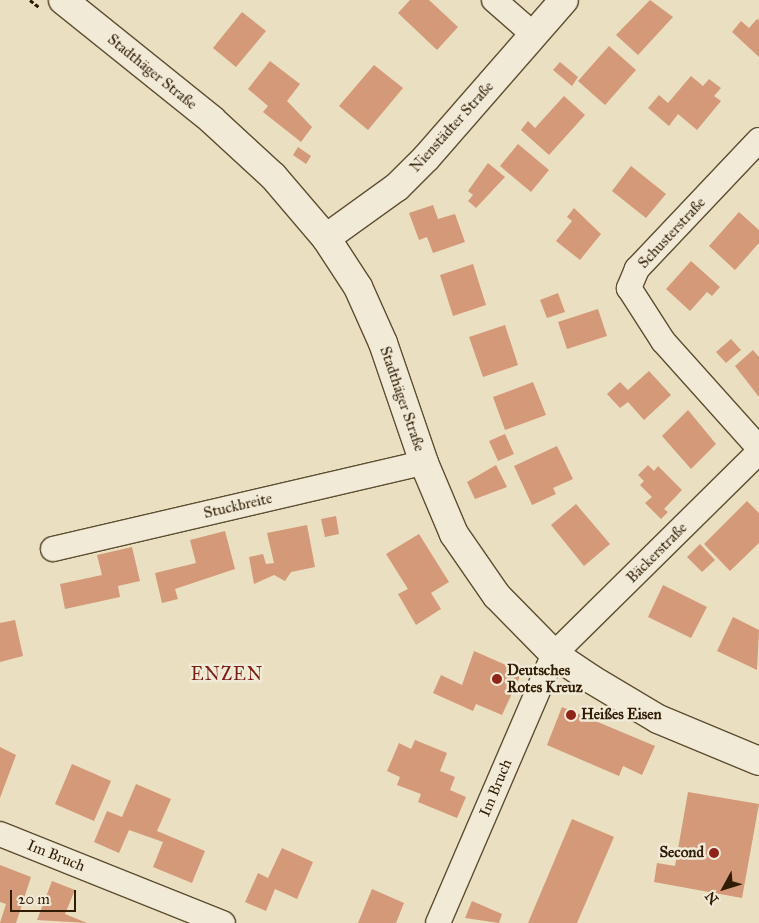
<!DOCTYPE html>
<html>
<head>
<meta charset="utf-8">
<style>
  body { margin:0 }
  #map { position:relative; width:759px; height:923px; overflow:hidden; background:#eadfc1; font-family:"IM FELL Great Primer",serif }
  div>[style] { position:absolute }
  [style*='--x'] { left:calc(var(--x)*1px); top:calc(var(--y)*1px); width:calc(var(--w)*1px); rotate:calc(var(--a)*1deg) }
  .building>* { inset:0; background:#d39978 }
  .path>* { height:3px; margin-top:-1.5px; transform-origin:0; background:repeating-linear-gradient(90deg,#301d03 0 4px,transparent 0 6.5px) }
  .roads { filter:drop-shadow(1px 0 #5e4e32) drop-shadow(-1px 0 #5e4e32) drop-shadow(0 1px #5e4e32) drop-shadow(0 -1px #5e4e32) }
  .street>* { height:24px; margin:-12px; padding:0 12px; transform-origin:12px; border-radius:12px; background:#f1ead7 }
  .secondary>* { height:28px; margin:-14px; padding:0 14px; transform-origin:14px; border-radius:14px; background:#f1ead7 }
  .dots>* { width:14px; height:14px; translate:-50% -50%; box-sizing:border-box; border:2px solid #f1ead7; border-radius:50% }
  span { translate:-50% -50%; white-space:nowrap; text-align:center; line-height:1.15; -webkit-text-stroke:5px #f1ead7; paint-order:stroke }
  .street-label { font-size:15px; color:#301d03 }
  .poi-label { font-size:15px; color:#301d03; font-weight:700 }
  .left { translate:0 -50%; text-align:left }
  .right { translate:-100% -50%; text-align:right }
  .quarter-label { font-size:18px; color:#7a1f14; letter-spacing:1px }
  .north { position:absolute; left:699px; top:863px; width:50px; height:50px; -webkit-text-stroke:4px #f1ead7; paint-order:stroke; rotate:231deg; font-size:14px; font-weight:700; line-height:20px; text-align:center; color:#301d03 }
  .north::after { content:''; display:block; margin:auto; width:18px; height:22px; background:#301d03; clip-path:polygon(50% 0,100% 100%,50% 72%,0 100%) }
  .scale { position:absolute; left:10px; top:890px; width:66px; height:22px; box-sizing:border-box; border:2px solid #301d03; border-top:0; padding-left:6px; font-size:15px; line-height:18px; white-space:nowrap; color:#301d03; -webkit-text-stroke:4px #f1ead7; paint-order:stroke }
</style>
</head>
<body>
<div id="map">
  <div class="building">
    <div style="clip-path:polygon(410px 0,429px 0,458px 27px,437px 50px,398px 13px)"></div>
    <div style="clip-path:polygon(650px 0,673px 17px,638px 55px,616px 35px)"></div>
    <div style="clip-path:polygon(242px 12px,266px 31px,236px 67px,213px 48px)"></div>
    <div style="clip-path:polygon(757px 19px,759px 20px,759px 57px,732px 32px,741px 21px,749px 28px)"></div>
    <div style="clip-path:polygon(609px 46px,636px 70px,605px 105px,578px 81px)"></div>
    <div style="clip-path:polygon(270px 61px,300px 84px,287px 101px,312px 127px,301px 142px,263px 112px,268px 106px,248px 89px)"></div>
    <div style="clip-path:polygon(560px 62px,578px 77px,572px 86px,553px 70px)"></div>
    <div style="clip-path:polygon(374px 65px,403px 88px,368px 130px,339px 106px)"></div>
    <div style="clip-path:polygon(691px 76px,703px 86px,709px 79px,721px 88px,714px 96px,721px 101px,697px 130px,678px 114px,669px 126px,648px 108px,659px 95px,668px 103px)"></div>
    <div style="clip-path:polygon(564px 96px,585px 115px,549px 155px,521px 130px,528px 121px,535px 128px)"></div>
    <div style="clip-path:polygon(518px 144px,549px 170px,531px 192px,500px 166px)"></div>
    <div style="clip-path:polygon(298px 147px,311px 156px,306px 164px,293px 155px)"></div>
    <div style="clip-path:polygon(488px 163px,505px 177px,476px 208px,468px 201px,473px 195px,468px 191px)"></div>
    <div style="clip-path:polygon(631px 166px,666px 194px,646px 218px,612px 191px)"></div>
    <div style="clip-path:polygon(433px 205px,438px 219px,455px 214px,465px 242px,433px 253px,427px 237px,419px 240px,409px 213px)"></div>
    <div style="clip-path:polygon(574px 208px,601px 234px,580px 260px,556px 241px,572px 221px,567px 217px)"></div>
    <div style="clip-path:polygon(739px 212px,759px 230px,759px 243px,735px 270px,709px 246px)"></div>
    <div style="clip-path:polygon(691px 261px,720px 287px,712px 296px,707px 292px,690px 311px,666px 289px)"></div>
    <div style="clip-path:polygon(473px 264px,486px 305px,453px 316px,440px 275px)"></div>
    <div style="clip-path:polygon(558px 293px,565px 312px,547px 318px,540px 300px)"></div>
    <div style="clip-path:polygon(598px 309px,607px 336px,567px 349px,558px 322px)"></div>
    <div style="clip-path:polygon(505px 325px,518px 365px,483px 377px,469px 337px)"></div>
    <div style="clip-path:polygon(731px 339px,741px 350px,726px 363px,716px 352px)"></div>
    <div style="clip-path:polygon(753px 350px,759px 357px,759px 397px,735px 366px)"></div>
    <div style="clip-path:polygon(649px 371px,671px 395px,644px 420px,628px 402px,620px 408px,607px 394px,620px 382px,628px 390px)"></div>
    <div style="clip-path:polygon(533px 382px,546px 415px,505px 430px,493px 397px)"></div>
    <div style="clip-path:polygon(688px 410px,716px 444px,691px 469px,662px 436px)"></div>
    <div style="clip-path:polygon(505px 434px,514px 454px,498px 461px,489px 441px)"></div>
    <div style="clip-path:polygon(557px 446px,573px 479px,553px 488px,556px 494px,532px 505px,514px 466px)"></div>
    <div style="clip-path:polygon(496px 465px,507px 487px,475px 499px,467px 482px)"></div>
    <div style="clip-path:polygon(648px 465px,654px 471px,658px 466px,682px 490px,664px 509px,668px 512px,661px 519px,645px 503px,652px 497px,640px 485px,644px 481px,638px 475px)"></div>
    <div style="clip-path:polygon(747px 501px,759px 513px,759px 543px,730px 571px,704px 544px)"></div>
    <div style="clip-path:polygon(576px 504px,610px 544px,584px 566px,551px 525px)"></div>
    <div style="clip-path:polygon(336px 516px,339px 534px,325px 537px,321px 519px)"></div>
    <div style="clip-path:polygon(307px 525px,315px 567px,291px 572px,285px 581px,274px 575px,254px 584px,249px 557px,263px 554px,266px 564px,274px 563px,267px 533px)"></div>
    <div style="clip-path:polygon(225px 531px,235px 569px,175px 589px,178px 599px,162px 603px,155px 573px,196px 563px,190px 540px)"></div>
    <div style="clip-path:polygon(419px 534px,449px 582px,431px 593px,441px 609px,416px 625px,398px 594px,408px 589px,386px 554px)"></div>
    <div style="clip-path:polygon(700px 544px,715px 560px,702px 572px,687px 557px)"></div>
    <div style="clip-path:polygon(132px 547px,140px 581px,118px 586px,120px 597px,65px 609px,60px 584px,102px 575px,97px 555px)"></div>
    <div style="clip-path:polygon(663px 585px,707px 607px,691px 638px,648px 617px)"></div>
    <div style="clip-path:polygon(733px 617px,759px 630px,757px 670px,717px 651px)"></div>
    <div style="clip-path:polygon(15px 620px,23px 656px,0 662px,0 623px)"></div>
    <div style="clip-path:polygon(474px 651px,522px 672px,502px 715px,476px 704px,473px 711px,433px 693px,441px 675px,462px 685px)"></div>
    <div style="clip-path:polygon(562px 707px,655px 746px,642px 775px,623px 766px,619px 776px,547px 745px)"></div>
    <div style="clip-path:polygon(415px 740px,447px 753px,440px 771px,455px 777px,450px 790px,466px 797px,457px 818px,418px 802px,421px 794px,397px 785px,400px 777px,387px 771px,399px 743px,411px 749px)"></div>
    <div style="clip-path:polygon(0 747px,16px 755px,0 798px)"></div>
    <div style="clip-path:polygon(72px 764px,111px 781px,94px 821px,55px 804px)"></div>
    <div style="clip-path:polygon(136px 784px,171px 799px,157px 831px,205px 851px,192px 883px,153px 867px,163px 842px,129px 830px,119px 853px,94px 842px,107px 811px,122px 817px)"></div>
    <div style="clip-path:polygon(688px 792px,759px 804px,742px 898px,654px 882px,657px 863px,675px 866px)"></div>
    <div style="clip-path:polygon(572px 819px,614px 837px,577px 923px,528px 923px)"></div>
    <div style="clip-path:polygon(282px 848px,313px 862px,297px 899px,275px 889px,266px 911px,245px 902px,258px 873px,268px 878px)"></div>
    <div style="clip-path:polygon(0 865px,31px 877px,16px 923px,0 923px,6px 904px,0 902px)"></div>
    <div style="clip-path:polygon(52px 881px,75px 890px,65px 914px,87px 923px,37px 920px)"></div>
    <div style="clip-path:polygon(372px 889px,404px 903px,396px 923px,358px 923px)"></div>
    <div style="clip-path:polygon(472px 901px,502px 914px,499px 923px,465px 918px)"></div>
  </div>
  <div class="path">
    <div style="--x:30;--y:0;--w:11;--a:38"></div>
  </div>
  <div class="roads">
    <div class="street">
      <div style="--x:494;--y:0;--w:53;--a:41.2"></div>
      <div style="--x:759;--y:140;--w:178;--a:133.4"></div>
      <div style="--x:637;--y:269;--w:21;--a:113"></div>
      <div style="--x:629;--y:288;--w:63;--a:57.3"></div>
      <div style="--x:663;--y:341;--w:144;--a:48.1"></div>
      <div style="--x:53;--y:549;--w:381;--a:-13.1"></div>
      <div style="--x:0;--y:834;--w:240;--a:21.8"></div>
      <div style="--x:438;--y:923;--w:293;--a:-66.7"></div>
      <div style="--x:554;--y:654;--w:288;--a:-44.6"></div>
    </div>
    <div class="secondary">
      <div style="--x:63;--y:0;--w:191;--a:38.8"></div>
      <div style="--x:212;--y:120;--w:83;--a:42.6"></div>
      <div style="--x:273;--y:176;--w:82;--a:49.5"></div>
      <div style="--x:326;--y:238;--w:59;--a:56.9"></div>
      <div style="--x:358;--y:287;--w:61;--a:65.9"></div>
      <div style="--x:383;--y:343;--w:127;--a:71.1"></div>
      <div style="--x:424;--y:463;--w:77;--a:67.1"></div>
      <div style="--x:454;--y:534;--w:75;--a:55.3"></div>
      <div style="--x:497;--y:596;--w:81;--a:45.5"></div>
      <div style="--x:554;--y:654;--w:45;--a:34"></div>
      <div style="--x:591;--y:679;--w:78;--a:30.8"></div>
      <div style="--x:658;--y:719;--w:109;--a:22.6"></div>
      <div style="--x:326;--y:238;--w:87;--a:-35.7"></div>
      <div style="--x:397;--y:187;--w:42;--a:-45"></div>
      <div style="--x:427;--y:157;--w:208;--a:-48.9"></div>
    </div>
  </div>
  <div class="dots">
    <div style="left:497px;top:679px;background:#8f2418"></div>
    <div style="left:571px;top:715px;background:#8f2418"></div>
    <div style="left:714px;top:853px;background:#8f2418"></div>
  </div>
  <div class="street-label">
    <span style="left:152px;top:72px;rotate:39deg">Stadthäger Straße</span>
    <span style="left:452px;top:127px;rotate:-48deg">Nienstädter Straße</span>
    <span style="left:672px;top:233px;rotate:-47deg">Schusterstraße</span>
    <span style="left:402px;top:399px;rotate:71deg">Stadthäger Straße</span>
    <span style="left:238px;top:506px;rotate:-13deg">Stuckbreite</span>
    <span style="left:657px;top:553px;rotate:-45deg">Bäckerstraße</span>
    <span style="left:496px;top:788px;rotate:-67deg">Im Bruch</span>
    <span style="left:56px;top:856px;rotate:22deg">Im Bruch</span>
  </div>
  <div class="poi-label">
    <span class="left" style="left:507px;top:679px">Deutsches<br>Rotes Kreuz</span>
    <span class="left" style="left:581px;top:715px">Heißes Eisen</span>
    <span class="right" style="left:704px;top:853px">Second</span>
  </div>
  <div class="quarter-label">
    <span style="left:227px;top:674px">ENZEN</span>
  </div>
  <div class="north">N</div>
  <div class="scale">20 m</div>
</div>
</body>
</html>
